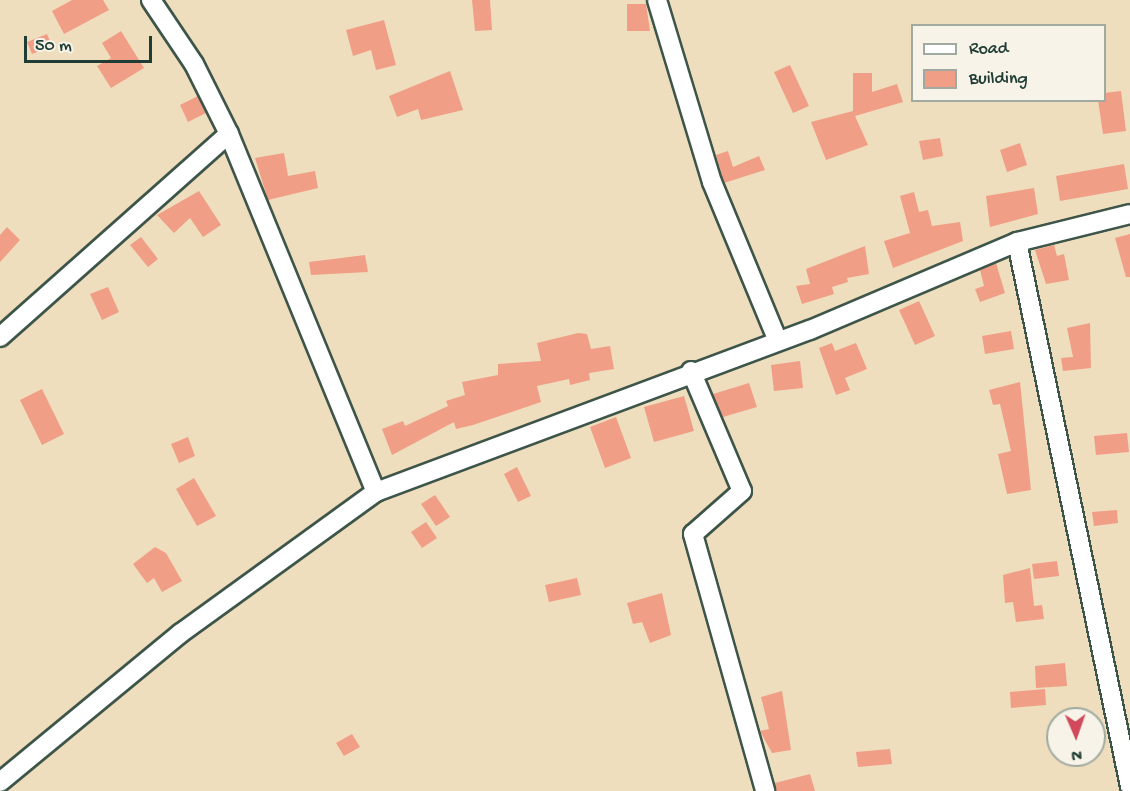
<!DOCTYPE html>
<html>
<head>
<meta charset="utf-8">
<style>
  body { margin:0 }
  #map { position:relative; width:1130px; height:791px; overflow:hidden; background:#eedebe; font-family:"Gochi Hand",sans-serif }
  div>[style] { position:absolute }
  [style*='--x'] { left:calc(var(--x)*1px); top:calc(var(--y)*1px); width:calc(var(--w)*1px); rotate:calc(var(--a)*1deg) }
  .building>* { inset:0; background:#f19e86 }
  .roads { filter:drop-shadow(2px 0 #3e5549) drop-shadow(-2px 0 #3e5549) drop-shadow(0 2px #3e5549) drop-shadow(0 -2px #3e5549) }
  .minor>* { height:18px; margin:-9px; padding:0 9px; transform-origin:9px; border-radius:9px; background:#fff }
  span { translate:-50% -50%; white-space:nowrap; text-align:center; line-height:1.15; -webkit-text-stroke:5px #f7f3e8; paint-order:stroke }
  .legend { position:absolute; left:911px; top:24px; width:195px; height:78px; box-sizing:border-box; background:#f7f3e8; border:2px solid #a1aaa0; margin:0; padding:8px 10px; list-style:none; font-size:18px; color:#1f3d34 }
  .legend li { display:flex; align-items:center; gap:12px; height:30px }
  .legend b { width:30px; border:2px solid #a1aaa0 }
  .north { position:absolute; left:1046px; top:707px; width:60px; height:60px; box-sizing:border-box; background:#f7f3e8; border:2px solid #a1aaa0; border-radius:50%; rotate:178deg; font-size:16px; font-weight:700; line-height:24px; text-align:center; color:#1f3d34 }
  .north::after { content:''; display:block; margin:auto; width:21px; height:27px; background:#d1495b; clip-path:polygon(50% 0,100% 100%,50% 72%,0 100%) }
  .scale { position:absolute; left:24px; top:36px; width:128px; height:27px; box-sizing:border-box; border:3px solid #1f3d34; border-top:0; padding-left:8px; font-size:18px; line-height:21px; white-space:nowrap; color:#1f3d34; -webkit-text-stroke:4px #f7f3e8; paint-order:stroke }
</style>
</head>
<body>
<div id="map">
  <div class="building">
    <div style="clip-path:polygon(72px 0,103px 0,109px 10px,64px 34px,52px 11px)"></div>
    <div style="clip-path:polygon(472px 0,490px 0,492px 30px,475px 31px)"></div>
    <div style="clip-path:polygon(627px 4px,646px 4px,650px 31px,627px 31px)"></div>
    <div style="clip-path:polygon(384px 20px,396px 65px,376px 70px,371px 50px,353px 56px,346px 30px)"></div>
    <div style="clip-path:polygon(121px 31px,144px 68px,111px 88px,97px 66px,111px 58px,102px 43px)"></div>
    <div style="clip-path:polygon(47px 34px,52px 46px,32px 54px,27px 42px)"></div>
    <div style="clip-path:polygon(790px 65px,809px 106px,793px 113px,774px 72px)"></div>
    <div style="clip-path:polygon(450px 71px,463px 110px,421px 120px,418px 109px,397px 117px,389px 96px)"></div>
    <div style="clip-path:polygon(853px 73px,872px 73px,872px 92px,897px 84px,903px 102px,855px 116px,868px 145px,826px 160px,811px 122px,853px 111px)"></div>
    <div style="clip-path:polygon(1121px 91px,1126px 131px,1103px 134px,1098px 100px,1104px 100px,1104px 93px)"></div>
    <div style="clip-path:polygon(198px 96px,206px 113px,188px 122px,180px 105px)"></div>
    <div style="clip-path:polygon(940px 138px,943px 156px,923px 160px,919px 141px)"></div>
    <div style="clip-path:polygon(1020px 143px,1027px 165px,1007px 172px,1000px 150px)"></div>
    <div style="clip-path:polygon(728px 151px,733px 167px,759px 156px,765px 170px,724px 183px,716px 155px)"></div>
    <div style="clip-path:polygon(284px 153px,288px 176px,315px 171px,318px 188px,268px 200px,255px 158px)"></div>
    <div style="clip-path:polygon(1124px 164px,1128px 189px,1060px 201px,1056px 176px)"></div>
    <div style="clip-path:polygon(1034px 188px,1038px 214px,990px 227px,986px 196px)"></div>
    <div style="clip-path:polygon(199px 191px,221px 225px,203px 237px,190px 218px,174px 233px,157px 215px)"></div>
    <div style="clip-path:polygon(914px 192px,919px 212px,928px 210px,932px 226px,960px 222px,963px 241px,893px 268px,884px 241px,910px 233px,900px 196px)"></div>
    <div style="clip-path:polygon(7px 227px,20px 240px,0 262px,0 235px)"></div>
    <div style="clip-path:polygon(1130px 234px,1130px 277px,1126px 277px,1115px 238px)"></div>
    <div style="clip-path:polygon(141px 237px,158px 259px,148px 267px,130px 245px)"></div>
    <div style="clip-path:polygon(1054px 245px,1057px 256px,1064px 254px,1069px 280px,1046px 284px,1035px 250px)"></div>
    <div style="clip-path:polygon(865px 246px,869px 274px,847px 278px,848px 282px,832px 287px,834px 294px,802px 304px,796px 286px,810px 284px,806px 269px)"></div>
    <div style="clip-path:polygon(365px 255px,368px 272px,311px 275px,309px 262px)"></div>
    <div style="clip-path:polygon(996px 263px,1005px 293px,980px 302px,975px 289px,984px 286px,980px 270px)"></div>
    <div style="clip-path:polygon(108px 287px,119px 312px,102px 320px,90px 294px)"></div>
    <div style="clip-path:polygon(919px 301px,935px 336px,915px 345px,899px 310px)"></div>
    <div style="clip-path:polygon(1090px 323px,1091px 368px,1063px 371px,1061px 358px,1073px 357px,1067px 328px)"></div>
    <div style="clip-path:polygon(1011px 331px,1014px 349px,985px 354px,982px 336px)"></div>
    <div style="clip-path:polygon(578px 333px,587px 334px,591px 349px,610px 346px,614px 369px,589px 373px,590px 380px,570px 385px,569px 379px,537px 386px,541px 402px,473px 425px,456px 429px,454px 422px,392px 455px,382px 429px,403px 421px,405px 426px,448px 406px,446px 401px,465px 395px,462px 382px,498px 375px,498px 364px,541px 361px,537px 343px)"></div>
    <div style="clip-path:polygon(832px 343px,835px 351px,856px 343px,867px 369px,845px 378px,850px 390px,836px 395px,819px 348px)"></div>
    <div style="clip-path:polygon(800px 361px,803px 388px,774px 391px,771px 365px)"></div>
    <div style="clip-path:polygon(1020px 382px,1031px 490px,1007px 494px,998px 454px,1011px 451px,1000px 404px,993px 405px,989px 390px)"></div>
    <div style="clip-path:polygon(749px 383px,757px 407px,723px 417px,713px 394px)"></div>
    <div style="clip-path:polygon(42px 389px,64px 434px,42px 445px,20px 400px)"></div>
    <div style="clip-path:polygon(684px 396px,694px 431px,654px 442px,644px 407px)"></div>
    <div style="clip-path:polygon(616px 417px,631px 458px,605px 468px,590px 427px)"></div>
    <div style="clip-path:polygon(1127px 433px,1129px 452px,1096px 455px,1094px 436px)"></div>
    <div style="clip-path:polygon(188px 437px,195px 456px,179px 463px,171px 444px)"></div>
    <div style="clip-path:polygon(517px 467px,531px 496px,518px 502px,504px 474px)"></div>
    <div style="clip-path:polygon(194px 478px,216px 516px,197px 526px,176px 489px)"></div>
    <div style="clip-path:polygon(435px 495px,450px 517px,436px 526px,421px 504px)"></div>
    <div style="clip-path:polygon(1117px 510px,1118px 523px,1094px 526px,1092px 512px)"></div>
    <div style="clip-path:polygon(426px 522px,437px 538px,422px 548px,411px 532px)"></div>
    <div style="clip-path:polygon(155px 547px,166px 553px,182px 581px,162px 592px,154px 578px,147px 583px,133px 564px)"></div>
    <div style="clip-path:polygon(1057px 561px,1059px 576px,1034px 579px,1032px 564px)"></div>
    <div style="clip-path:polygon(1030px 568px,1034px 606px,1042px 605px,1044px 619px,1016px 622px,1013px 602px,1005px 603px,1003px 575px)"></div>
    <div style="clip-path:polygon(577px 578px,581px 595px,549px 602px,545px 585px)"></div>
    <div style="clip-path:polygon(662px 593px,671px 635px,650px 643px,642px 622px,633px 624px,627px 603px)"></div>
    <div style="clip-path:polygon(1065px 663px,1067px 686px,1036px 688px,1035px 666px)"></div>
    <div style="clip-path:polygon(1045px 689px,1046px 705px,1011px 708px,1010px 692px)"></div>
    <div style="clip-path:polygon(782px 691px,791px 750px,772px 753px,760px 731px,769px 729px,761px 697px)"></div>
    <div style="clip-path:polygon(352px 734px,360px 747px,344px 756px,336px 743px)"></div>
    <div style="clip-path:polygon(890px 749px,892px 764px,858px 767px,856px 752px)"></div>
    <div style="clip-path:polygon(810px 774px,815px 791px,776px 791px,775px 783px)"></div>
  </div>
  <div class="roads">
    <div class="minor">
      <div style="--x:151;--y:0;--w:77;--a:56.1"></div>
      <div style="--x:194;--y:64;--w:78;--a:63.4"></div>
      <div style="--x:657;--y:0;--w:190;--a:73.2"></div>
      <div style="--x:712;--y:182;--w:172;--a:67.5"></div>
      <div style="--x:1017;--y:242;--w:556;--a:78.27"></div>
      <div style="--x:0;--y:337;--w:306;--a:-41.6"></div>
      <div style="--x:229;--y:134;--w:387;--a:67.7"></div>
      <div style="--x:691;--y:371;--w:130;--a:67"></div>
      <div style="--x:742;--y:491;--w:65;--a:138.7"></div>
      <div style="--x:693;--y:534;--w:267;--a:74.3"></div>
      <div style="--x:0;--y:782;--w:234;--a:-39.5"></div>
      <div style="--x:181;--y:633;--w:241;--a:-35.9"></div>
      <div style="--x:376;--y:492;--w:463;--a:-20.5"></div>
      <div style="--x:810;--y:330;--w:225;--a:-23"></div>
      <div style="--x:1017;--y:242;--w:116;--a:-13.9"></div>
    </div>
  </div>
  <ul class="legend">
  <li><b style="height:8px;background:#fff"></b>Road</li>
  <li><b style="height:16px;background:#f19e86"></b>Building</li>
  </ul>
  <div class="north">N</div>
  <div class="scale">50 m</div>
</div>
</body>
</html>
